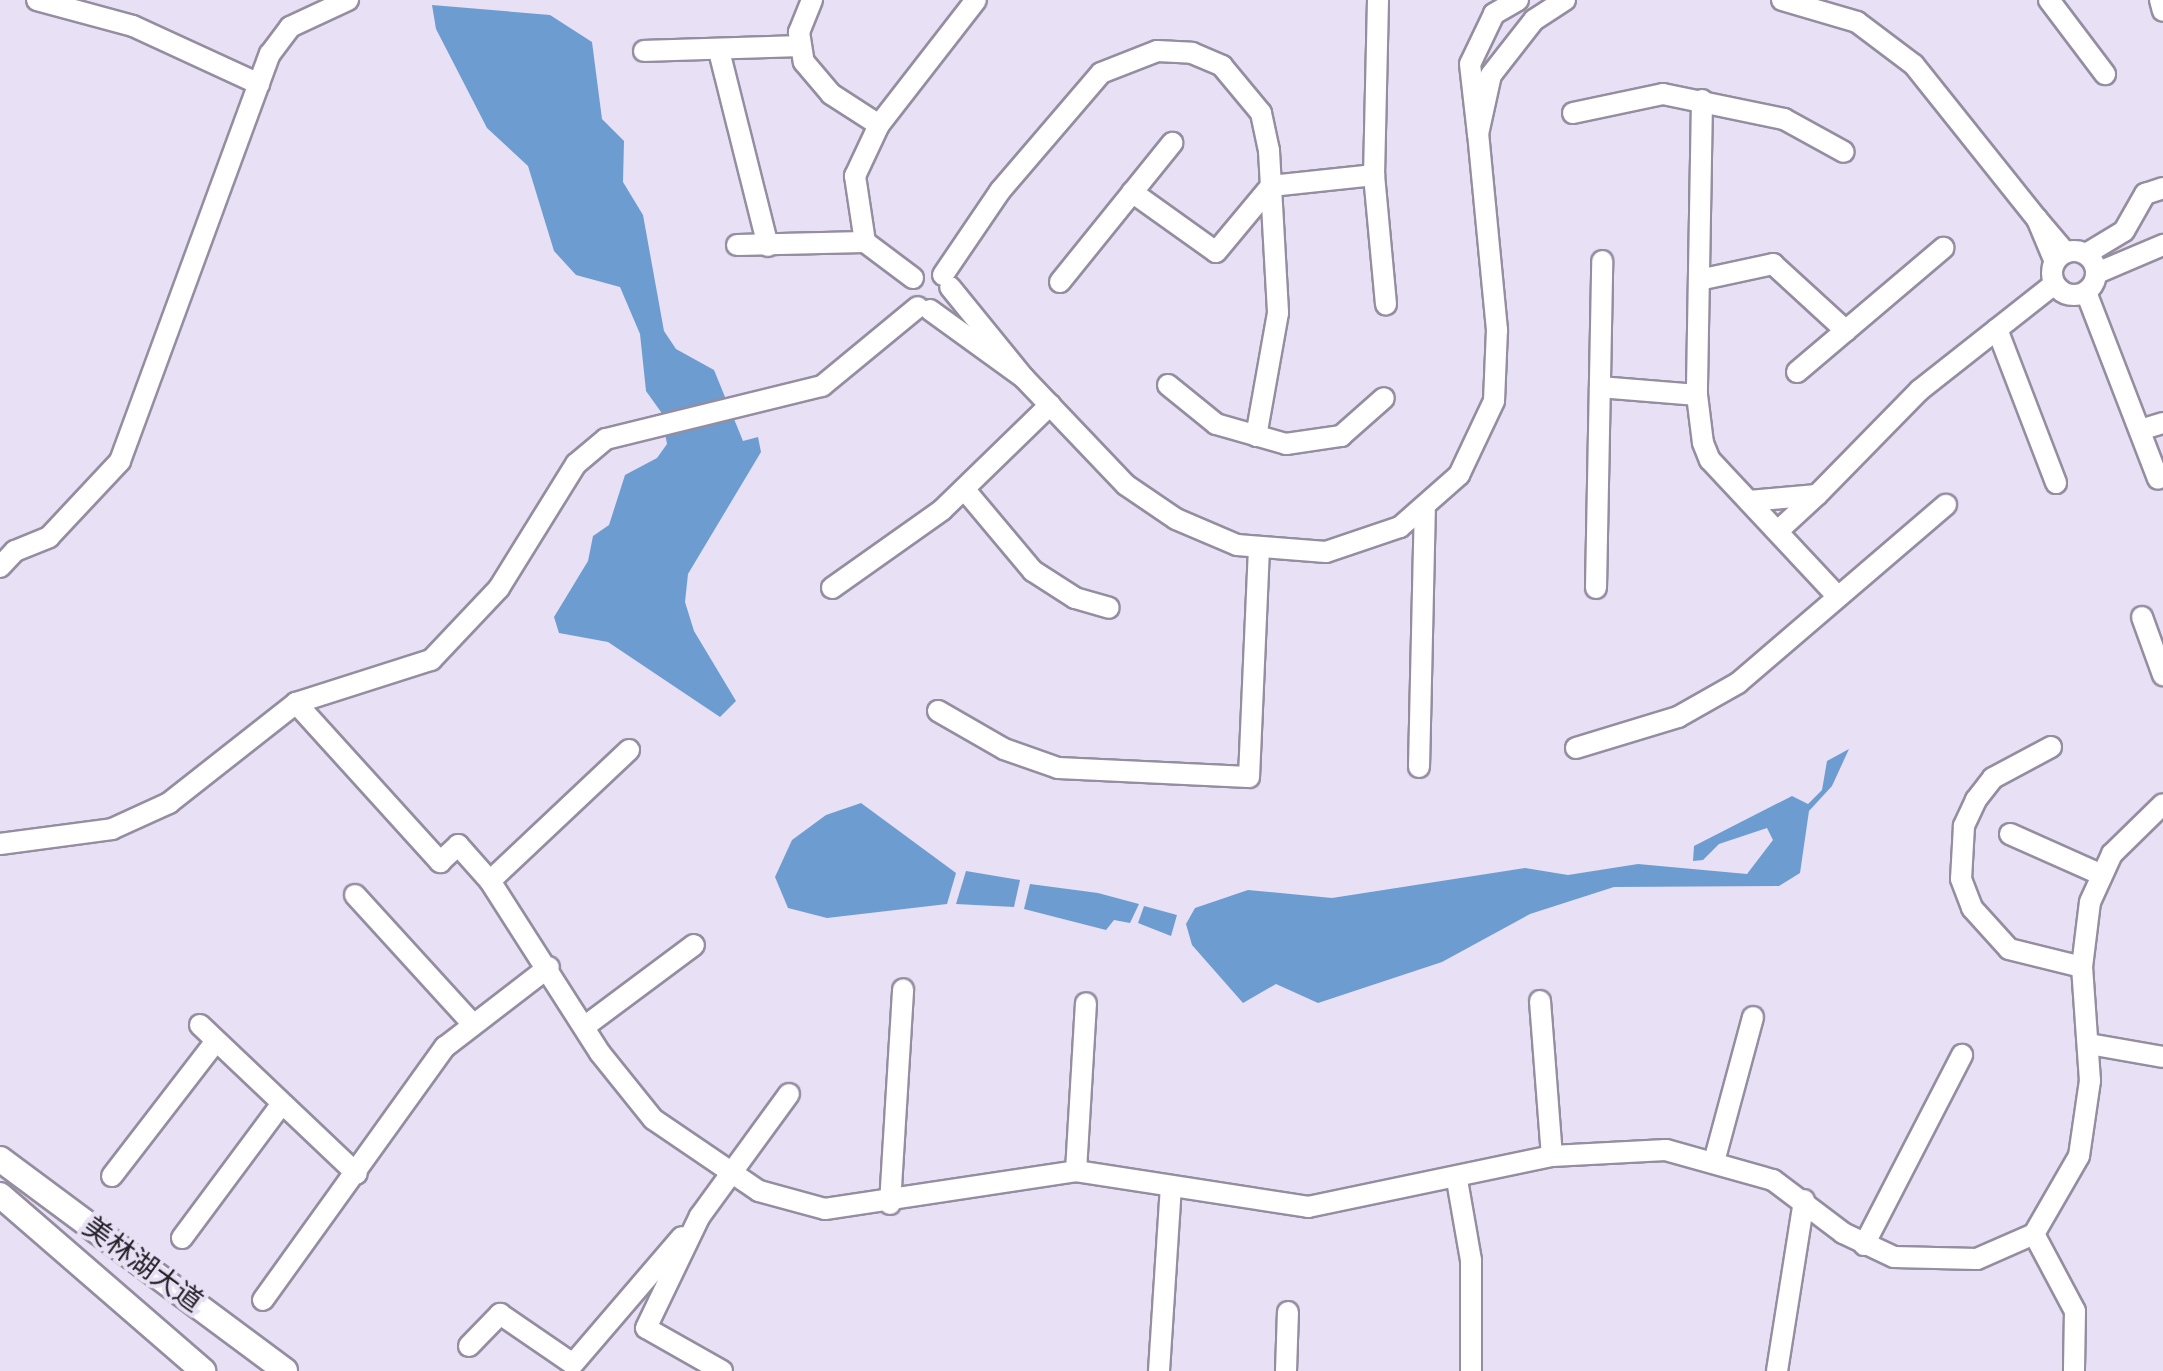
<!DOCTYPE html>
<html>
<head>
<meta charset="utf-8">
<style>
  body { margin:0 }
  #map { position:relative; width:2163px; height:1371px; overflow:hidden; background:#e8e0f4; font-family:Lato,"Noto Sans SC",sans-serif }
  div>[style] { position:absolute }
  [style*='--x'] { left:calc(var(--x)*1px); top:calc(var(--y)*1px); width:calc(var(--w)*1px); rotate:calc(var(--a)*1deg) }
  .water>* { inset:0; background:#6d9dd0 }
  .roads { filter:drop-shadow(2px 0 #958da0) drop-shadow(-2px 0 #958da0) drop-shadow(0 2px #958da0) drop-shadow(0 -2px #958da0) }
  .minor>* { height:20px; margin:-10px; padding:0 10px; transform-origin:10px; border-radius:10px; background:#fff }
  .minor>.ring { margin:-10px; padding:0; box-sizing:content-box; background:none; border:20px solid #fff; border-radius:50% }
  .major>* { height:24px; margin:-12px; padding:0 12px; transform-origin:12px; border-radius:12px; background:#fff }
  span { translate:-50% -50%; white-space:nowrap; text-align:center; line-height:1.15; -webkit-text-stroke:8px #e8e0f4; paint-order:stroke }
  .street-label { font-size:28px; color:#242128 }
</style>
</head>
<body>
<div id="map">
  <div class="water">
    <div style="clip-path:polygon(432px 5px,550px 15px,592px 42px,602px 119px,624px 141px,623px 182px,643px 215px,664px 331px,676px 349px,714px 370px,743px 441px,758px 437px,761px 452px,688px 574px,685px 602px,694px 631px,736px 701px,720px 717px,608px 642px,559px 633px,554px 617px,588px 561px,593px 536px,609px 525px,625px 475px,657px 458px,667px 444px,661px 412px,646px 391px,640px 334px,620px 287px,576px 275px,554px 251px,528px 166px,487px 128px,436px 29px)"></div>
    <div style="clip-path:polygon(1849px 749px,1832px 786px,1809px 811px,1800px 873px,1779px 886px,1614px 887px,1530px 914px,1442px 962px,1318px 1003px,1276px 984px,1243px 1003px,1192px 945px,1186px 924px,1195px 908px,1248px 890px,1332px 898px,1525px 868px,1568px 875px,1638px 864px,1747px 874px,1773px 840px,1767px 828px,1719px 844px,1703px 860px,1693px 861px,1694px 846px,1792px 796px,1808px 804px,1822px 790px,1827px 761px)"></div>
    <div style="clip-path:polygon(861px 803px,956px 873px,947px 904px,827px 918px,788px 908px,775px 877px,792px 840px,826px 815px)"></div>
    <div style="clip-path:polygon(966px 871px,1020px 880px,1014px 907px,956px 904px)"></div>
    <div style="clip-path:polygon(1030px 884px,1098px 893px,1139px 904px,1130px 923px,1114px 920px,1106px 930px,1024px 909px)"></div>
    <div style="clip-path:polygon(1144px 906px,1177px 915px,1171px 936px,1138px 923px)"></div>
  </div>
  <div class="roads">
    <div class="minor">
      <div style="--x:37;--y:0;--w:99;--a:15.2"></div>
      <div style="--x:133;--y:26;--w:139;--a:24.7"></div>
      <div style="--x:812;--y:0;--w:35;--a:112"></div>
      <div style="--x:799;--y:32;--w:30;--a:81"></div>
      <div style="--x:804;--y:62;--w:42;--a:49.8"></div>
      <div style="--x:831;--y:94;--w:57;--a:32.9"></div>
      <div style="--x:1378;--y:0;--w:175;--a:91.3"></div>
      <div style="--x:1374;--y:175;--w:130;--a:84.7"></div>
      <div style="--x:1518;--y:0;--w:28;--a:150"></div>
      <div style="--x:1494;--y:14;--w:55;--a:115.6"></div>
      <div style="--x:1470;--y:64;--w:70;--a:83.5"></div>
      <div style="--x:1478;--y:134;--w:60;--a:-77.6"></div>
      <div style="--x:1491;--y:75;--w:70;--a:-52"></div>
      <div style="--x:1534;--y:20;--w:37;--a:-33"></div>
      <div style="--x:1782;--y:0;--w:78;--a:16.3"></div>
      <div style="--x:1857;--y:22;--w:71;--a:37"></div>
      <div style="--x:1914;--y:65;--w:197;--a:51.4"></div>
      <div style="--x:2049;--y:0;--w:93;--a:52.9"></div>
      <div style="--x:2160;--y:0;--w:11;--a:75"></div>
      <div style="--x:644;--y:51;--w:155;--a:-1.8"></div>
      <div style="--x:719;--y:51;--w:201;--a:75.9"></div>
      <div style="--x:1702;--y:100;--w:295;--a:91"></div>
      <div style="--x:1697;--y:395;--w:48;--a:82.9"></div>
      <div style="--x:1703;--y:443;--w:18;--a:68"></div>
      <div style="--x:1710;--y:460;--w:187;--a:46.9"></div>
      <div style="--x:1573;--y:113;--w:92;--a:-11.9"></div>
      <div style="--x:1663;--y:94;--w:124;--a:11.7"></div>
      <div style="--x:1784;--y:119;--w:68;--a:28.8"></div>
      <div style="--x:1132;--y:192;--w:103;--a:35.5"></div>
      <div style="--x:1216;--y:252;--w:86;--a:-50.2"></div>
      <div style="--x:1271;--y:186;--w:104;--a:-6.1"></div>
      <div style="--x:737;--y:245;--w:128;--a:-1.3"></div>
      <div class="ring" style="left:2052px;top:251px;width:24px;height:24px"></div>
      <div style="--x:2086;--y:254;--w:44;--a:-31.2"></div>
      <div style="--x:2124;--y:231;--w:43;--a:-60.4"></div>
      <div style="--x:2145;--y:194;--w:19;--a:-18"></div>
      <div style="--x:2055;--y:262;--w:47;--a:-112.7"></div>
      <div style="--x:2037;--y:219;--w:43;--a:49.7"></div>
      <div style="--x:2097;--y:273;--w:72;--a:-23"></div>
      <div style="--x:943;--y:275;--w:102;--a:-55.8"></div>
      <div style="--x:1000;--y:191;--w:155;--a:-49.4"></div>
      <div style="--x:1101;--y:73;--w:60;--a:-21.4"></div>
      <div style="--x:1157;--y:51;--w:35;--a:3"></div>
      <div style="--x:1192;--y:53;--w:33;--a:23"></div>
      <div style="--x:1222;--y:66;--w:61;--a:50.3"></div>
      <div style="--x:1261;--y:113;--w:39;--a:78"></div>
      <div style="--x:1269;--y:151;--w:162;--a:86.8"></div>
      <div style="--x:1278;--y:313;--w:125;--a:100.1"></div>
      <div style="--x:913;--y:278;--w:60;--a:-143.1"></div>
      <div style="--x:865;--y:242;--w:67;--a:-98.6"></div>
      <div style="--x:855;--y:176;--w:56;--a:-64.8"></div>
      <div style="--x:879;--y:125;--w:158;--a:-52.2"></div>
      <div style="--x:1699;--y:280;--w:76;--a:-12.2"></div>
      <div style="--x:1773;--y:264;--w:99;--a:42.5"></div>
      <div style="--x:1060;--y:282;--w:179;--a:-51.1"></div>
      <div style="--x:2086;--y:292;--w:200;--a:68.9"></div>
      <div style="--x:930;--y:310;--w:116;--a:35.9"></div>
      <div style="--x:1024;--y:378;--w:117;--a:-129.1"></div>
      <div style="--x:1997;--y:329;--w:165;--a:69"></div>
      <div style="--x:1797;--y:372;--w:192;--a:-40.3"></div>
      <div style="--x:1024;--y:378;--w:148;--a:46.4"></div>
      <div style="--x:1126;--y:485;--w:60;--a:34.2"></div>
      <div style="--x:1176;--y:519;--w:66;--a:23.1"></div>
      <div style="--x:1237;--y:545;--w:89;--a:4.5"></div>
      <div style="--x:1326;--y:552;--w:78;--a:-18.7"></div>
      <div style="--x:1400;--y:527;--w:79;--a:-41.4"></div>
      <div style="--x:1459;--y:475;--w:82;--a:-64.7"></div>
      <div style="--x:1494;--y:401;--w:71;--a:-87.6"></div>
      <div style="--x:1497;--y:330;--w:197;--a:-95.5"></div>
      <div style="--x:1168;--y:385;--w:62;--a:39.1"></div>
      <div style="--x:1216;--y:424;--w:73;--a:15.9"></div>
      <div style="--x:1286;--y:444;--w:56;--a:-8.3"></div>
      <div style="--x:1341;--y:436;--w:57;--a:-41.5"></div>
      <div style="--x:1600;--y:387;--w:97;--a:4.7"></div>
      <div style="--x:2140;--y:430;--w:24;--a:-17"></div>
      <div style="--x:965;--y:490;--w:106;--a:50"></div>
      <div style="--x:1033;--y:571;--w:50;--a:32.7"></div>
      <div style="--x:1075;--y:598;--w:35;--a:16"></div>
      <div style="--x:1817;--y:495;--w:147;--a:-45.6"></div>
      <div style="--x:1920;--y:390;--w:171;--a:-38.3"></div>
      <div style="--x:1749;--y:501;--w:68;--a:-5"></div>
      <div style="--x:1817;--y:495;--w:53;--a:137.3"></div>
      <div style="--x:0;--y:567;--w:22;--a:-47"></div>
      <div style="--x:15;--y:551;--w:37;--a:-22"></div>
      <div style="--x:49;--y:537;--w:104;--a:-46.9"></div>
      <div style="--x:120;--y:461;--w:434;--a:-69.8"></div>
      <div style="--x:270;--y:54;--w:34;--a:-53"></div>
      <div style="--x:290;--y:27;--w:64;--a:-25"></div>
      <div style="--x:832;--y:588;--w:135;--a:-35.3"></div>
      <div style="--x:942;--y:510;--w:151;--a:-44.2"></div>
      <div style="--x:1596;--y:588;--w:327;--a:-88.9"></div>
      <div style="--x:2142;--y:617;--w:62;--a:70.1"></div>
      <div style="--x:296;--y:703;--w:215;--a:47.8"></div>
      <div style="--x:440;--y:862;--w:25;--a:-43"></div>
      <div style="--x:458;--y:845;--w:48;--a:48.4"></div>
      <div style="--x:490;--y:881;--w:204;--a:57.4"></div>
      <div style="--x:600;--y:1053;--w:85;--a:51.2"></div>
      <div style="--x:653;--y:1119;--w:128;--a:34.2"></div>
      <div style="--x:759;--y:1191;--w:68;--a:15.3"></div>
      <div style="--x:825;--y:1209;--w:254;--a:-8.6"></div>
      <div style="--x:1076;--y:1171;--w:235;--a:8.8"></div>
      <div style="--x:1308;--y:1207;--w:249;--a:-11.8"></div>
      <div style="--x:1552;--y:1156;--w:114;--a:-3"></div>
      <div style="--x:1666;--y:1150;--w:111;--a:15.7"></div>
      <div style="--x:1773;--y:1180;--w:88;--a:37.1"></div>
      <div style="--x:1843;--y:1233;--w:56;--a:25.2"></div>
      <div style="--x:1894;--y:1257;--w:83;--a:1.4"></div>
      <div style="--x:1977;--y:1259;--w:62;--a:-23.7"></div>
      <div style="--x:2034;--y:1234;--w:90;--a:-60"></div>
      <div style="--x:2079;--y:1156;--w:76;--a:-81.7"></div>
      <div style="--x:2090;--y:1081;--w:114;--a:-94"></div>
      <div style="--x:2082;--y:967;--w:65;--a:-83"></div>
      <div style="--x:2090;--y:902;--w:53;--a:-65.4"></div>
      <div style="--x:2112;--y:854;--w:71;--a:-44.4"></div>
      <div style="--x:938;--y:711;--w:76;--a:29.9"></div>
      <div style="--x:1004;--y:749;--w:57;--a:19.4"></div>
      <div style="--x:1058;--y:768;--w:191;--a:2.7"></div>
      <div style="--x:1249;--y:777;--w:227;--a:-87.5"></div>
      <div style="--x:2051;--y:747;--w:66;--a:151.9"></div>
      <div style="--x:1993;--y:778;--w:28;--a:128"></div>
      <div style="--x:1976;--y:800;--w:29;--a:115"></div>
      <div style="--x:1964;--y:826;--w:53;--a:93.2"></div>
      <div style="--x:1961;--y:879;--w:31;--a:69"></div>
      <div style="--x:1972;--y:908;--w:55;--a:47.9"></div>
      <div style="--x:2009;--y:949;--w:75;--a:13.9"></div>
      <div style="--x:1576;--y:748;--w:107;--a:-16.9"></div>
      <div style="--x:1678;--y:717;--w:69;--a:-29.5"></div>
      <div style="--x:1738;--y:683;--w:274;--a:-40.6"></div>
      <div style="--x:1419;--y:767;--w:256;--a:-88.7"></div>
      <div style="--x:2010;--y:834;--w:98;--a:24"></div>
      <div style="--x:0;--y:844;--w:113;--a:-7.6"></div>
      <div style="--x:112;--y:829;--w:63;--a:-24.5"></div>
      <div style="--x:169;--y:803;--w:162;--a:-38.2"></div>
      <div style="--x:296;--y:703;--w:142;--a:-17.7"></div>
      <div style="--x:431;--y:660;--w:99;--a:-46.6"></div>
      <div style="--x:499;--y:588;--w:146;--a:-58.2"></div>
      <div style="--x:576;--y:464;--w:39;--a:-40"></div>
      <div style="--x:606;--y:439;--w:222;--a:-13.8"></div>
      <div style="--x:822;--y:386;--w:124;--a:-39.5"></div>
      <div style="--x:490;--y:881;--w:191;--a:-43.3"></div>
      <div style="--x:355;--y:895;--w:173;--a:47.6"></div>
      <div style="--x:1540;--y:1001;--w:155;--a:85.6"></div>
      <div style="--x:200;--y:1025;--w:216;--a:43.5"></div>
      <div style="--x:584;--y:1027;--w:137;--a:-36.7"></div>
      <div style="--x:2089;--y:1044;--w:75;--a:10"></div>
      <div style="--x:1715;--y:1158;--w:146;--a:-74.9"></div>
      <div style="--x:1076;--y:1171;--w:168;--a:-86.6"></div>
      <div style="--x:112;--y:1176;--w:170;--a:-52.4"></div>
      <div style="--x:1457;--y:1180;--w:81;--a:80.1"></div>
      <div style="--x:1471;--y:1260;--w:111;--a:90"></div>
      <div style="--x:890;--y:1204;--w:215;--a:-86.5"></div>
      <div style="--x:2034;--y:1234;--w:87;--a:62"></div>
      <div style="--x:2075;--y:1311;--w:60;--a:91"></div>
      <div style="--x:182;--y:1238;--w:164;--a:-53.4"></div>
      <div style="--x:1864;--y:1245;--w:214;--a:-62.7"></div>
      <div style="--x:263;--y:1300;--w:312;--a:-54.3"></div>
      <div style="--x:445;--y:1047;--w:131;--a:-37.6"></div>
      <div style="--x:469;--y:1346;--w:45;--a:-45.9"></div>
      <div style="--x:500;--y:1314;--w:88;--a:34.4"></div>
      <div style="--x:573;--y:1364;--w:167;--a:-49.4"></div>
      <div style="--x:722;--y:1371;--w:87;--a:-150.5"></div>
      <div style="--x:646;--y:1328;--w:124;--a:-64.3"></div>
      <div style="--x:700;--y:1216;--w:151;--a:-53.9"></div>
      <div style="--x:1159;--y:1371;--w:185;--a:-86.3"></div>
      <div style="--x:1286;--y:1371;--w:59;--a:-88.1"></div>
      <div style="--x:1777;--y:1371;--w:173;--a:-81"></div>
    </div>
    <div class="major">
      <div style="--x:0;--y:1159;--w:355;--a:36.6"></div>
      <div style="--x:0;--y:1195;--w:269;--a:40.9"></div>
    </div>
  </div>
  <div class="street-label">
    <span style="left:144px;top:1263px;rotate:36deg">美林湖大道</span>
  </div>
</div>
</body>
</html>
